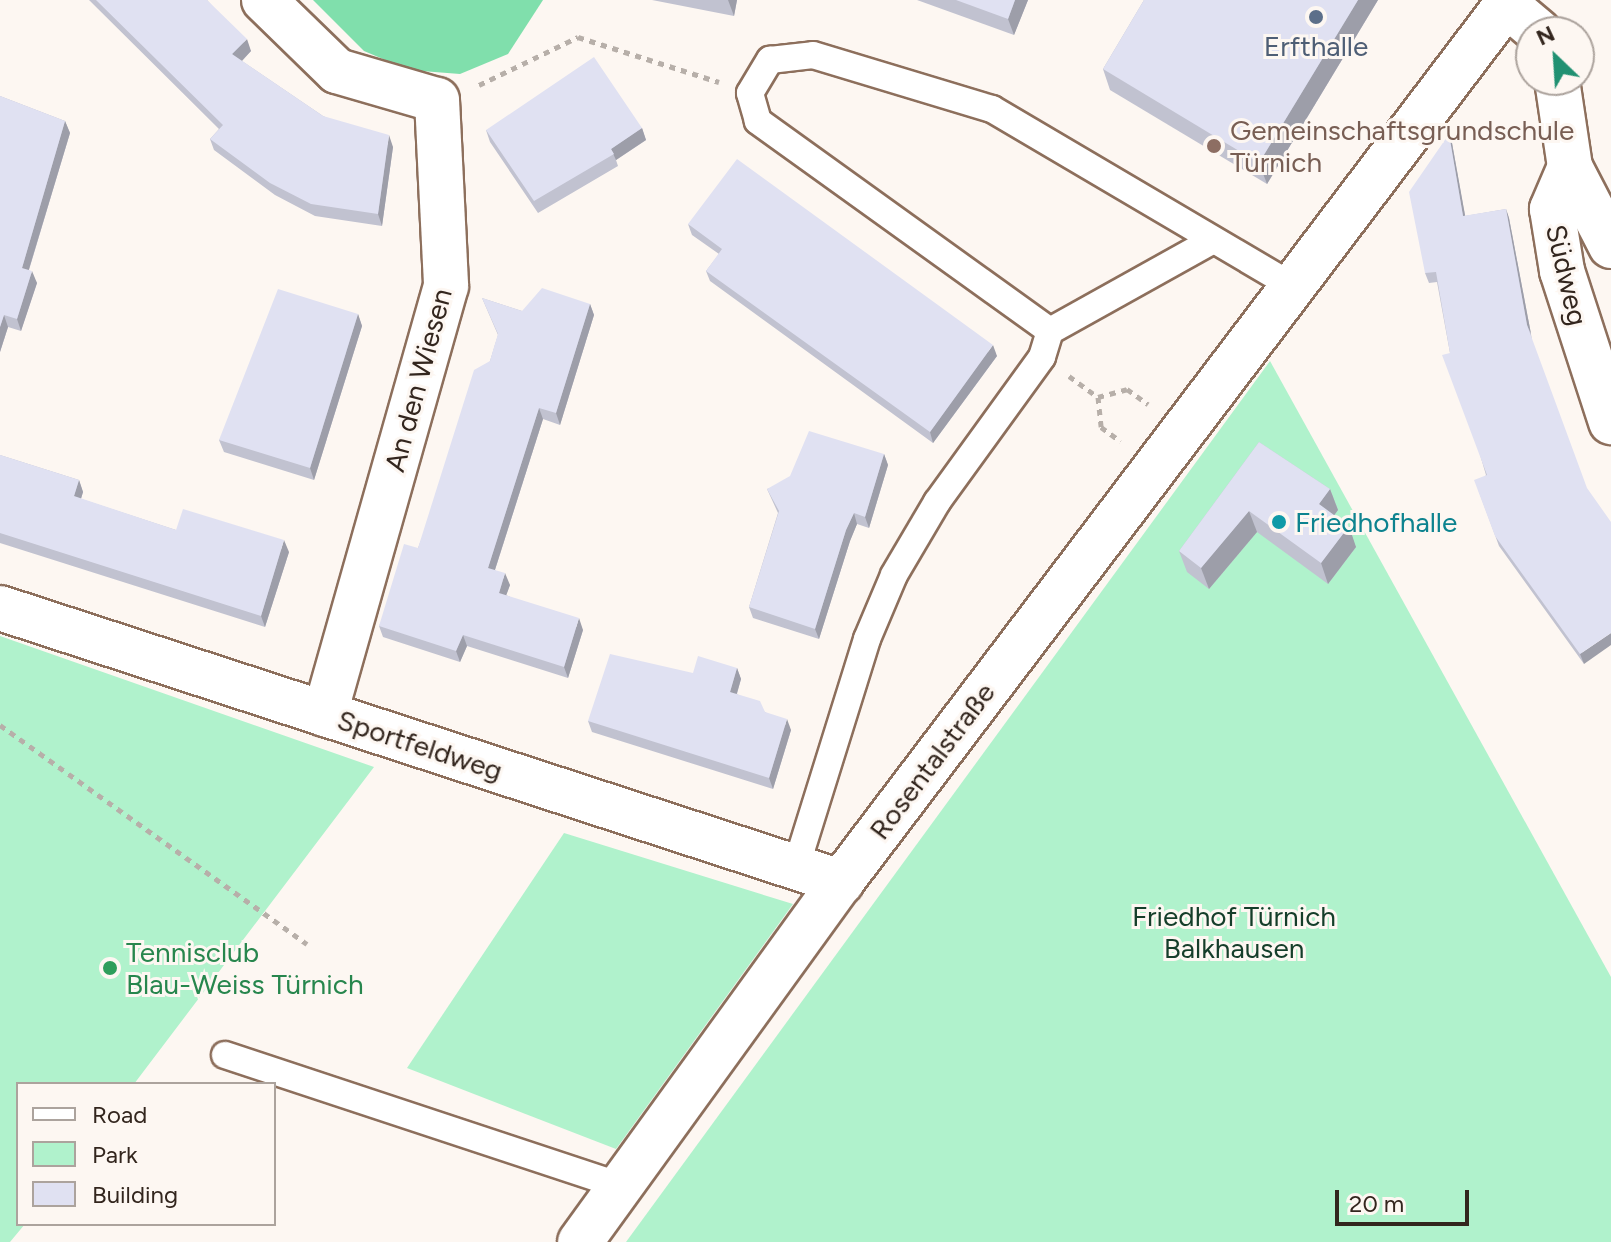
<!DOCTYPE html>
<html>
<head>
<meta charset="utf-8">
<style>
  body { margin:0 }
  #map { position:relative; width:1611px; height:1242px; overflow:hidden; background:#fdf7f2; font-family:Figtree,sans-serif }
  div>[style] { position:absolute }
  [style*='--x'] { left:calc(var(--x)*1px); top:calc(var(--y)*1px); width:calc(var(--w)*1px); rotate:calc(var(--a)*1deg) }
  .green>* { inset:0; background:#b0f2cc }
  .forest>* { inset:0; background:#80dfac }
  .path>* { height:5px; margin-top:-2.5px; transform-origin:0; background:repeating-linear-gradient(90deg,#b7afa9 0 6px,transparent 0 12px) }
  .roads { filter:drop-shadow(2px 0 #8d6f5c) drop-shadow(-2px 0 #8d6f5c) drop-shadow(0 2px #8d6f5c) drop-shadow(0 -2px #8d6f5c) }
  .service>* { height:26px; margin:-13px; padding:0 13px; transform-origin:13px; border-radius:13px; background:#fff }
  .minor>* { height:44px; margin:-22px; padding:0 22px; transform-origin:22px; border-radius:22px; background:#fff }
  .wall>* { inset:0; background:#c1c2d0 }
  .shaded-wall>* { inset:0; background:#9d9ea9 }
  .building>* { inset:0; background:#e0e1f2 }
  .dots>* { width:22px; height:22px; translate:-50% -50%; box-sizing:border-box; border:4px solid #fdf7f2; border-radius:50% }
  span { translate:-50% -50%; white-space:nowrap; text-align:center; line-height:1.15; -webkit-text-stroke:6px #fdf7f2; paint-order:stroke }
  .service-label { font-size:28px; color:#4e5e75 }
  .education-label { font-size:28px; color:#785e54 }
  .left { translate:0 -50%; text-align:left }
  .street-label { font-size:28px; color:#33261e }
  .culture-label { font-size:28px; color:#0d838f }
  .park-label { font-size:28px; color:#153e2a }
  .leisure-label { font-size:28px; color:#27864d }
  .legend { position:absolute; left:16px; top:1082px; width:260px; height:144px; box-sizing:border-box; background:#fdf7f2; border:2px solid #aca39d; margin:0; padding:10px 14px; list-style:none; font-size:24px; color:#33261e }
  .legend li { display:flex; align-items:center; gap:16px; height:40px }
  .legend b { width:40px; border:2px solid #aca39d }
  .north { position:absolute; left:1515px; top:16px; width:80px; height:80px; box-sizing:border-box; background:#fdf7f2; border:2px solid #aca39d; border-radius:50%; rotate:335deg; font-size:22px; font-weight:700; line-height:32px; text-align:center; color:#33261e }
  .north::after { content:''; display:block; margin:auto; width:28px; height:36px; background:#209172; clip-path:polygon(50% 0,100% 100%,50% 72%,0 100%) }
  .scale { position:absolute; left:1335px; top:1190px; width:134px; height:36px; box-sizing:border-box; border:4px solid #33261e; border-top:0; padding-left:10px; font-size:24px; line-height:28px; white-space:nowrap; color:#33261e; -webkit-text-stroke:6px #fdf7f2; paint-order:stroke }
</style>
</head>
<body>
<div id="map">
  <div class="green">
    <div style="clip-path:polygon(1270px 361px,1611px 977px,1611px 1242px,626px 1242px)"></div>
    <div style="clip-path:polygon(0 636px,374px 767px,134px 1084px,18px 1084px,18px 1224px,25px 1224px,10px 1242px,0 1242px)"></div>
    <div style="clip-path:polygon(564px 833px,793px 904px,616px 1149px,407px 1068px)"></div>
  </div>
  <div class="forest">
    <div style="clip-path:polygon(313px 0,543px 0,508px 54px,460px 74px,409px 70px,364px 51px)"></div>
  </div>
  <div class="path">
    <div style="--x:479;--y:85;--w:110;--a:-25.9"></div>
    <div style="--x:578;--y:37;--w:148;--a:17.7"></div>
    <div style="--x:1069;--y:376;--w:36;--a:36"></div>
    <div style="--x:1098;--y:397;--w:30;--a:84"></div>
    <div style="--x:1101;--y:427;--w:24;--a:36"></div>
    <div style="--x:1098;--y:397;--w:30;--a:-15"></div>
    <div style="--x:1127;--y:389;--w:26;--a:36"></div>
    <div style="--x:0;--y:725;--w:377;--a:35.5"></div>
  </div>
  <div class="roads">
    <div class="service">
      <div style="--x:1208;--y:243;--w:181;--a:150.9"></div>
      <div style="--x:1050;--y:331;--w:360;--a:-144.3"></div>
      <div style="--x:758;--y:121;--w:29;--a:-106"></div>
      <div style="--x:750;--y:93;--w:39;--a:-59"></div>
      <div style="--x:770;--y:60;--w:43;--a:-6.6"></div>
      <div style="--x:813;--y:55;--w:187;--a:16.8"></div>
      <div style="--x:992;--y:109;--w:348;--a:30.5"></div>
      <div style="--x:796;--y:867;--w:239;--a:-72.7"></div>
      <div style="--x:867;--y:639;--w:69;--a:-67.1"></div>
      <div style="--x:894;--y:575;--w:85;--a:-59.5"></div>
      <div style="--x:937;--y:502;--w:179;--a:-54.1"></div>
      <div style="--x:1042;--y:357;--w:27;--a:-73"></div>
      <div style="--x:225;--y:1055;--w:417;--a:18.3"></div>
    </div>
    <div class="minor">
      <div style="--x:264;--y:0;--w:102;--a:44.2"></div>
      <div style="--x:337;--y:71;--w:104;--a:16.2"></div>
      <div style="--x:437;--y:100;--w:186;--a:87.2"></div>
      <div style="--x:446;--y:286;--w:445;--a:105.8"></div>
      <div style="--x:1507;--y:5;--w:42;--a:40.2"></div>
      <div style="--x:1557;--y:80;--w:88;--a:81.5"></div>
      <div style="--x:1570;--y:167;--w:46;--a:113.2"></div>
      <div style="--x:1552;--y:209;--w:63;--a:80.8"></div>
      <div style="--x:1562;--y:271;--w:159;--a:72"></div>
      <div style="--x:1570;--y:167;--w:89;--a:62.6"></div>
      <div style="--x:0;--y:608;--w:885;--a:18.05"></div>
      <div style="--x:580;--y:1242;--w:445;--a:-54.1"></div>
      <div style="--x:841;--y:882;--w:1107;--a:-52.82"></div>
    </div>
  </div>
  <div class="wall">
    <div style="clip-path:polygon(89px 0,207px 0,251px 51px,242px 61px,323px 116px,393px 147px,382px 226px,315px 216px,275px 195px,214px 150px,210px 139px,219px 129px)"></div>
    <div style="clip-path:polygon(652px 0,737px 0,734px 16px)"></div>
    <div style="clip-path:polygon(917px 0,1028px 0,1014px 35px)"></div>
    <div style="clip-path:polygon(1144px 0,1378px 0,1267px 184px,1110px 90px,1103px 69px)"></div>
    <div style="clip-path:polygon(0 96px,65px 121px,70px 133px,29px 270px,37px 283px,21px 331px,8px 327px,0 352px)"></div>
    <div style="clip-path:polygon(642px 128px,646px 140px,616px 160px,618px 166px,538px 213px,490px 142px,486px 130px)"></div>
    <div style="clip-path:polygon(1449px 134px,1452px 143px,1465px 216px,1506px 209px,1509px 218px,1531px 334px,1584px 664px,1499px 546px,1478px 489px,1486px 475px,1450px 353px,1437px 282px,1429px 283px,1425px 273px)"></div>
    <div style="clip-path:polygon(688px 224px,997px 356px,933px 443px,710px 281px,706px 271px,719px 254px,692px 235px)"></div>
    <div style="clip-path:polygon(482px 298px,522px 311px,590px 304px,594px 315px,560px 425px,543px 419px,495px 570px,510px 585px,506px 595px,583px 630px,568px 678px,467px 646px,460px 662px,383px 637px,379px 626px,418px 548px,490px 361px,498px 335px)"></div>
    <div style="clip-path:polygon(358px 314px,362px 326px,314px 480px,224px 452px,219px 440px)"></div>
    <div style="clip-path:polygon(1259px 442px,1330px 489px,1338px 510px,1334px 515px,1356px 547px,1328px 584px,1257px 532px,1209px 589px,1187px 572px,1179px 551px)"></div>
    <div style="clip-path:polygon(884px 454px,888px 465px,869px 528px,857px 524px,850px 541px,819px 639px,753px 618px,749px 607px,778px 513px,767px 489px)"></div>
    <div style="clip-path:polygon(0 455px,79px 480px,83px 492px,81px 499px,176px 530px,289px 552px,265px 627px,0 543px)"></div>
    <div style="clip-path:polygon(737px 668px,741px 679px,737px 694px,765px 712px,791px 730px,773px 789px,592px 732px,588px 721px,693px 673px)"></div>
  </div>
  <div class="shaded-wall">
    <div style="clip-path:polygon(728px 0,737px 0,734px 16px)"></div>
    <div style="clip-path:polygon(1015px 0,1028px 0,1014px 35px,1008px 19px)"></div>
    <div style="clip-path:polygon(1358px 0,1378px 0,1267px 184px,1259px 163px)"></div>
    <div style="clip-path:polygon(247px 39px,251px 51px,237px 66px,232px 54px)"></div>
    <div style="clip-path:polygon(65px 121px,70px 133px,26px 279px,22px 268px)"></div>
    <div style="clip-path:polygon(642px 128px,646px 140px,616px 160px,611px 149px)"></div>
    <div style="clip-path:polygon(1449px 134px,1452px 143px,1467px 226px,1463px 216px)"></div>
    <div style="clip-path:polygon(389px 135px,393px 147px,382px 226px,378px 214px)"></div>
    <div style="clip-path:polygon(1506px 209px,1509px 218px,1531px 334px,1527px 325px)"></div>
    <div style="clip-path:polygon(32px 271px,37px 283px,21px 331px,17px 319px)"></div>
    <div style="clip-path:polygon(590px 304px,594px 315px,560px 425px,556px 413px)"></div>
    <div style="clip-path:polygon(358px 314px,362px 326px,314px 480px,310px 468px)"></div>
    <div style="clip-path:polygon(4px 315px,8px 327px,0 352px,0 327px)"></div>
    <div style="clip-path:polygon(993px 345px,997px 356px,933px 443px,930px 432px)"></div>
    <div style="clip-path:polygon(539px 408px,543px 419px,492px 579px,488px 568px)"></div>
    <div style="clip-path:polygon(884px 454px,888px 465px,869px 528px,865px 517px)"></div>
    <div style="clip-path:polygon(79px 480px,83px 492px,78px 508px,74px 496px)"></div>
    <div style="clip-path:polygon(1330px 489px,1338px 510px,1327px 525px,1319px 504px)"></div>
    <div style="clip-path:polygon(1249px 511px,1257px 532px,1209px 589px,1201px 568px)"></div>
    <div style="clip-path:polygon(854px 513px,857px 524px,850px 541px,819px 639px,815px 629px,846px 530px)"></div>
    <div style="clip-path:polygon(1349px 526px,1356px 547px,1328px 584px,1321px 563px)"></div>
    <div style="clip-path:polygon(284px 540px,289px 552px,265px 627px,261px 616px)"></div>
    <div style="clip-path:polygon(505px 573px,510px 585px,503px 604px,499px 593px)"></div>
    <div style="clip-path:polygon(579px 618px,583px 630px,568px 678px,564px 667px)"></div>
    <div style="clip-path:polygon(1611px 633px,1611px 645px,1584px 664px,1580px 654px)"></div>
    <div style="clip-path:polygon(463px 635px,467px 646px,460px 662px,456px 651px)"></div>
    <div style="clip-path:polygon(737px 668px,741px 679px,734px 703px,730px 692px)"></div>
    <div style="clip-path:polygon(787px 719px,791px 730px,773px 789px,769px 778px)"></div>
  </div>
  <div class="building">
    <div style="clip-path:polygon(96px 0,207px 0,247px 39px,232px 54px,323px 116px,389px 135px,378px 214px,311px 204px,270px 183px,210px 139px,223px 125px)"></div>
    <div style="clip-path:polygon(956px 0,1015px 0,1008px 19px)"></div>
    <div style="clip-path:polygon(1144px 0,1358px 0,1259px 163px,1103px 69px)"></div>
    <div style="clip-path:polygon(594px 57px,642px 128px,611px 149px,614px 154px,534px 201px,486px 130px)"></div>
    <div style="clip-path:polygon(0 96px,65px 121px,22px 268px,32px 271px,17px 319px,4px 315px,0 327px)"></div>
    <div style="clip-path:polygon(1449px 134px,1463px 216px,1506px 209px,1527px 325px,1587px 488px,1611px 522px,1611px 633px,1580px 654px,1495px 536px,1474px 480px,1487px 475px,1442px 355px,1450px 353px,1436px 272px,1425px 273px,1409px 192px)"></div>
    <div style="clip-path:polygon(737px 159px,993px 345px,930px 432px,706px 271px,722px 249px,688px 224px)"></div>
    <div style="clip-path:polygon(542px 288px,590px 304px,556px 413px,539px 408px,488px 568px,505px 573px,499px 593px,579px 618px,564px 667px,463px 635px,456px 651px,379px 626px,404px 544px,418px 548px,474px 370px,490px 361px,494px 347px,498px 334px,482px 298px,522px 311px)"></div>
    <div style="clip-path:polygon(278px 289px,358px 314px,310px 468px,219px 440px)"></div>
    <div style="clip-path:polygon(809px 431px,884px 454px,865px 517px,854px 513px,846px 530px,815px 629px,749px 607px,779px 511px,767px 489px,790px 476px)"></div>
    <div style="clip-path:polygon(1259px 442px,1330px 489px,1319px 504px,1349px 526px,1321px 563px,1249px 511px,1201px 568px,1179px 551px)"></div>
    <div style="clip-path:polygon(0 455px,79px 480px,74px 496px,176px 530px,183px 509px,284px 540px,261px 616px,0 533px)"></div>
    <div style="clip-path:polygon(610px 654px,693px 673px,698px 656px,737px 668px,730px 692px,760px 701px,765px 712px,787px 719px,769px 778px,588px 721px)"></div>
  </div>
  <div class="dots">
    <div style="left:1316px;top:17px;background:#5c6f8a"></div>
    <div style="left:1214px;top:146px;background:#8d6e63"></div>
    <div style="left:1279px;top:522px;background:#0f9aa8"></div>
    <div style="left:110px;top:968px;background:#2e9e5b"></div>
  </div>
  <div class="service-label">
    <span style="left:1316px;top:46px">Erfthalle</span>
  </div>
  <div class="education-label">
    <span class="left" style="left:1230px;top:146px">Gemeinschaftsgrundschule<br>Türnich</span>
  </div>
  <div class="street-label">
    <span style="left:1567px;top:275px;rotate:77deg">Südweg</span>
    <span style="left:418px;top:380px;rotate:-75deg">An den Wiesen</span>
    <span style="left:420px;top:745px;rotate:18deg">Sportfeldweg</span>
    <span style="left:932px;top:761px;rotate:-53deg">Rosentalstraße</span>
  </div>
  <div class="culture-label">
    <span class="left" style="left:1295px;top:522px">Friedhofhalle</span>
  </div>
  <div class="park-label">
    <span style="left:1234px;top:932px">Friedhof Türnich<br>Balkhausen</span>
  </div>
  <div class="leisure-label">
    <span class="left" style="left:126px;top:968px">Tennisclub<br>Blau-Weiss Türnich</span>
  </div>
  <ul class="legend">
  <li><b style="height:10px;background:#fff"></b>Road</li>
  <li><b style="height:22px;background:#b0f2cc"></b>Park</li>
  <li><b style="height:22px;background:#e0e1f2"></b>Building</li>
  </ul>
  <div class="north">N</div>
  <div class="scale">20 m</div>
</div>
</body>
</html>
